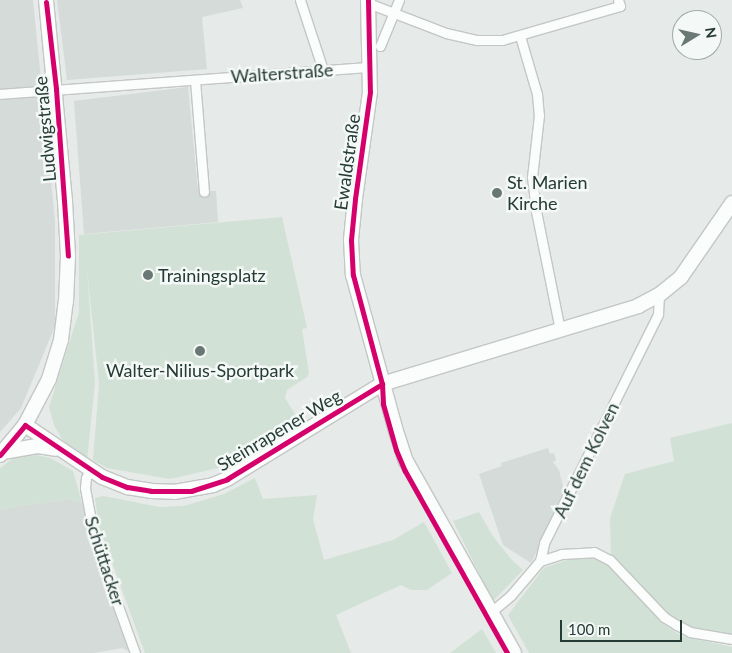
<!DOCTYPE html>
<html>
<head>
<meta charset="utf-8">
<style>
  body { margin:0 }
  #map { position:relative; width:732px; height:653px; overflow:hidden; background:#e6eae8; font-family:Lato,sans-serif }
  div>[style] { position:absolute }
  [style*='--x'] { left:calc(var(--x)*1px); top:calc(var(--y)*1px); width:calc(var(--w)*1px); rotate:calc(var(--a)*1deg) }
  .built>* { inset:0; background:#d4dbd8 }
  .green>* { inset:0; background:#d1e1d5 }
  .roads { filter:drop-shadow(1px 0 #c3c7c5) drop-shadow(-1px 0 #c3c7c5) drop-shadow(0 1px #c3c7c5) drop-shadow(0 -1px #c3c7c5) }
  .street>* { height:9px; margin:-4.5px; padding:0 4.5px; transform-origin:4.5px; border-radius:4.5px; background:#fbfcfc }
  .secondary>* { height:14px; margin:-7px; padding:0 7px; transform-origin:7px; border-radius:7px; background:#fbfcfc }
  .cycleway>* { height:5px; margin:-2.5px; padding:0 2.5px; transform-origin:2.5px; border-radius:2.5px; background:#d6006c }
  .dots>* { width:14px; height:14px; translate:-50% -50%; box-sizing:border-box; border:2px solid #f4f8f6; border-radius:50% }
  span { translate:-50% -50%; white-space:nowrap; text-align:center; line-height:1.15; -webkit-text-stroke:5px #f4f8f6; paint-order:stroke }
  .street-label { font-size:18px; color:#253b35 }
  .poi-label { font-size:18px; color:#253b35 }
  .left { translate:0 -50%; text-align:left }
  .north { position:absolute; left:672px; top:10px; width:50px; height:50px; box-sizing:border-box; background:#f4f8f6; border:1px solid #a1aca9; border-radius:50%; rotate:81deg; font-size:14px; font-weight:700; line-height:20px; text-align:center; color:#253b35 }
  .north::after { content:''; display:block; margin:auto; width:18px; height:22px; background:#697874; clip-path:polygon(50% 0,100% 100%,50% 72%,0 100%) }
  .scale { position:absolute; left:560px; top:620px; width:122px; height:22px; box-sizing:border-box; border:2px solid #253b35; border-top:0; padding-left:6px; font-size:15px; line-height:18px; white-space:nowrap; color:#253b35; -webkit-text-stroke:4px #f4f8f6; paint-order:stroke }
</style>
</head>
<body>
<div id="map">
  <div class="built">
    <div style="clip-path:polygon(0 0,33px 0,55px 221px,55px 326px,21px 408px,0 432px)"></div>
    <div style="clip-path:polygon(57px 0,240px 0,243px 8px,202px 17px,207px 69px,67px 80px)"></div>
    <div style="clip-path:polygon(188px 87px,198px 191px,216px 191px,218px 222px,84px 234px,74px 101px)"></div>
    <div style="clip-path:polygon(548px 448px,550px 454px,554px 453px,556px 460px,553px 462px,559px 470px,565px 495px,531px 563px,503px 545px,479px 474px,502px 466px,501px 463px)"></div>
    <div style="clip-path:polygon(69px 499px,82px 503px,92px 542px,121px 628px,132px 653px,122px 648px,94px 653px,0 653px,0 509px)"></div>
  </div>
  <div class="green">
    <div style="clip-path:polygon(282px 217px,307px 328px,302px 329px,309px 373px,307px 377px,287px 390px,285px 398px,300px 422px,249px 453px,218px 468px,170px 479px,107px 468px,93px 460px,99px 384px,87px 269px,95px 383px,87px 460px,62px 439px,54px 425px,49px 407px,79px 312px,79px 235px)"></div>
    <div style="clip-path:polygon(732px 423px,732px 635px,688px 627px,673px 622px,611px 557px,610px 518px,625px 474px,674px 461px,670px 438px)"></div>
    <div style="clip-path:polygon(36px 455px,50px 458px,73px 471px,82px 503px,69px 499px,0 509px,0 468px,15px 457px)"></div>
    <div style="clip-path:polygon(255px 478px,263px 499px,317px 495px,313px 519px,324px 560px,393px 540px,424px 522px,452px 573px,427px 590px,411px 590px,401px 585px,336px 615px,351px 653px,145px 653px,99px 527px,95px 498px,103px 496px,160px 507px,184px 506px,224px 494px)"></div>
    <div style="clip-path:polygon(479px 512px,492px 535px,511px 559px,523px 570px,493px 601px,453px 521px)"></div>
    <div style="clip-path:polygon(578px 556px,607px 561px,661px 622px,681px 636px,732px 647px,732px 653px,529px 653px,508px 615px,544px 568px)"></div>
    <div style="clip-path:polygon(482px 629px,496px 653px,450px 653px)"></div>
  </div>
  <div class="roads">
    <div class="street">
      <div style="--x:300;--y:0;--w:74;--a:71.8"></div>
      <div style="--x:368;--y:3;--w:84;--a:21"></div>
      <div style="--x:446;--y:33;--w:32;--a:13"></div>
      <div style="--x:477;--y:40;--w:25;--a:0"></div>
      <div style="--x:502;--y:40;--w:123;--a:-16.1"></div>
      <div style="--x:620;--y:6;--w:6;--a:-108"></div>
      <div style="--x:520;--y:36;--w:60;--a:73.7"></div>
      <div style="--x:537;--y:94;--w:21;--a:85"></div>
      <div style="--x:539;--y:115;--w:62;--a:96.4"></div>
      <div style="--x:532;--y:177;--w:34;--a:83"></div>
      <div style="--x:536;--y:211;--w:121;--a:78.6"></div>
      <div style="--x:380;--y:46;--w:50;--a:-67.6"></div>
      <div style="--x:195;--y:80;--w:112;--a:85.4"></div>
      <div style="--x:0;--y:94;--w:371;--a:-4.2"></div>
      <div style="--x:90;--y:469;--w:10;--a:114"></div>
      <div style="--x:86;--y:478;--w:10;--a:96"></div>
      <div style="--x:85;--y:488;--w:55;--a:79.5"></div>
      <div style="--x:95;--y:542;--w:118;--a:70.2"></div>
      <div style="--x:540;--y:561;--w:22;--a:-18"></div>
      <div style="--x:561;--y:554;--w:33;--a:-3"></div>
      <div style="--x:594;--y:552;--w:18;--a:27"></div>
      <div style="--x:610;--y:560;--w:79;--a:46.5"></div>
      <div style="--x:664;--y:617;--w:15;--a:32"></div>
      <div style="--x:677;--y:625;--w:15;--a:28"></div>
      <div style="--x:690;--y:632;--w:43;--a:9.5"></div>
      <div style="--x:491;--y:612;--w:26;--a:-40"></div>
      <div style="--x:511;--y:595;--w:45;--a:-49.5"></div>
      <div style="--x:540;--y:561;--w:18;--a:-77"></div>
      <div style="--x:544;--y:543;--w:256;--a:-63.5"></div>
      <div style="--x:658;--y:314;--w:19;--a:-87"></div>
    </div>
    <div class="secondary">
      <div style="--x:368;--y:0;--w:92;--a:88.8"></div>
      <div style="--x:370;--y:92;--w:108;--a:98"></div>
      <div style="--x:355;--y:199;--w:41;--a:95.6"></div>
      <div style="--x:351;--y:240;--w:35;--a:87"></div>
      <div style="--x:353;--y:275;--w:159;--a:74.6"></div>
      <div style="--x:395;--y:428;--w:35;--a:72"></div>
      <div style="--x:406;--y:461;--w:220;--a:60.6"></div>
      <div style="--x:25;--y:425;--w:93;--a:34"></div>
      <div style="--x:102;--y:477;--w:27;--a:22"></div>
      <div style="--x:127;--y:487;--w:24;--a:9"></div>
      <div style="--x:151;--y:491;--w:23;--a:2"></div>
      <div style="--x:174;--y:492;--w:40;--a:-10"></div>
      <div style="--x:213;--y:485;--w:15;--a:-23"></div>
      <div style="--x:227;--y:479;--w:182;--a:-31.5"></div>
      <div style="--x:382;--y:384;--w:268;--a:-16.9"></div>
      <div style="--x:638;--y:306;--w:24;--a:-28"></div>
      <div style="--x:659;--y:295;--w:28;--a:-39"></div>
      <div style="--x:681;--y:277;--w:90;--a:-55.4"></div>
      <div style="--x:3;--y:452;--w:36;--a:-10"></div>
      <div style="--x:38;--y:446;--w:18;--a:9"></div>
      <div style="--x:0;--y:455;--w:39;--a:-50"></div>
      <div style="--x:25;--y:425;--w:52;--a:-62.4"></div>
      <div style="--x:49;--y:379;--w:41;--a:-72.9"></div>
      <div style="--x:61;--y:340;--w:38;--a:-83"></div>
      <div style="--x:66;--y:302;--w:46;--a:-87.5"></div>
      <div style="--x:68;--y:256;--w:55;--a:-93.1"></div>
      <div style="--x:65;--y:201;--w:202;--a:-95.4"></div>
    </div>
  </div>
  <div class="cycleway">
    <div style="--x:368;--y:0;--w:92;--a:88.8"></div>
    <div style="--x:370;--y:92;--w:108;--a:98"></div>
    <div style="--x:355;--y:199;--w:41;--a:95.6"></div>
    <div style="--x:351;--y:240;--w:35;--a:87"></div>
    <div style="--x:353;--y:275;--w:113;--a:75.1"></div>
    <div style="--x:382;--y:384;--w:20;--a:87"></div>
    <div style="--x:383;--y:404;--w:48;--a:74.2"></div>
    <div style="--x:396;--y:450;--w:23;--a:67"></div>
    <div style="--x:405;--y:471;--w:209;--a:60.7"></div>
    <div style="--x:46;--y:2;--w:88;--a:83.4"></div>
    <div style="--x:56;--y:89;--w:167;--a:85.9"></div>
    <div style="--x:0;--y:455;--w:39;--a:-50"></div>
    <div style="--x:25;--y:425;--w:93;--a:34"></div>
    <div style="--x:102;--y:477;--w:27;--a:22"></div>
    <div style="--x:127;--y:487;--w:24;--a:9"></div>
    <div style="--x:151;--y:491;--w:40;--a:0"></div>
    <div style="--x:191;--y:491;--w:38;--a:-18"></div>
    <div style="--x:227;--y:479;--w:182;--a:-31.5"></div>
  </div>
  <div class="dots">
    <div style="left:497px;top:193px;background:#697874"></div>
    <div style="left:148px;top:275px;background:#697874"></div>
    <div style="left:200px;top:351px;background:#697874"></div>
  </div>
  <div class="street-label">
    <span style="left:282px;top:73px;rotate:-4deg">Walterstraße</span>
    <span style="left:45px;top:129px;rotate:-95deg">Ludwigstraße</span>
    <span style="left:347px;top:162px;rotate:-82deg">Ewaldstraße</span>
    <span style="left:279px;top:430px;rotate:-31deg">Steinrapener Weg</span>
    <span style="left:586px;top:460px;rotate:-64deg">Auf dem Kolven</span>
    <span style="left:105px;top:561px;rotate:72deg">Schüttacker</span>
  </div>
  <div class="poi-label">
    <span class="left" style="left:507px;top:193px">St. Marien<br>Kirche</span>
    <span class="left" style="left:158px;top:275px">Trainingsplatz</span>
    <span style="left:200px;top:370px">Walter-Nilius-Sportpark</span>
  </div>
  <div class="north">N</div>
  <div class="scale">100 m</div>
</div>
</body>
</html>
